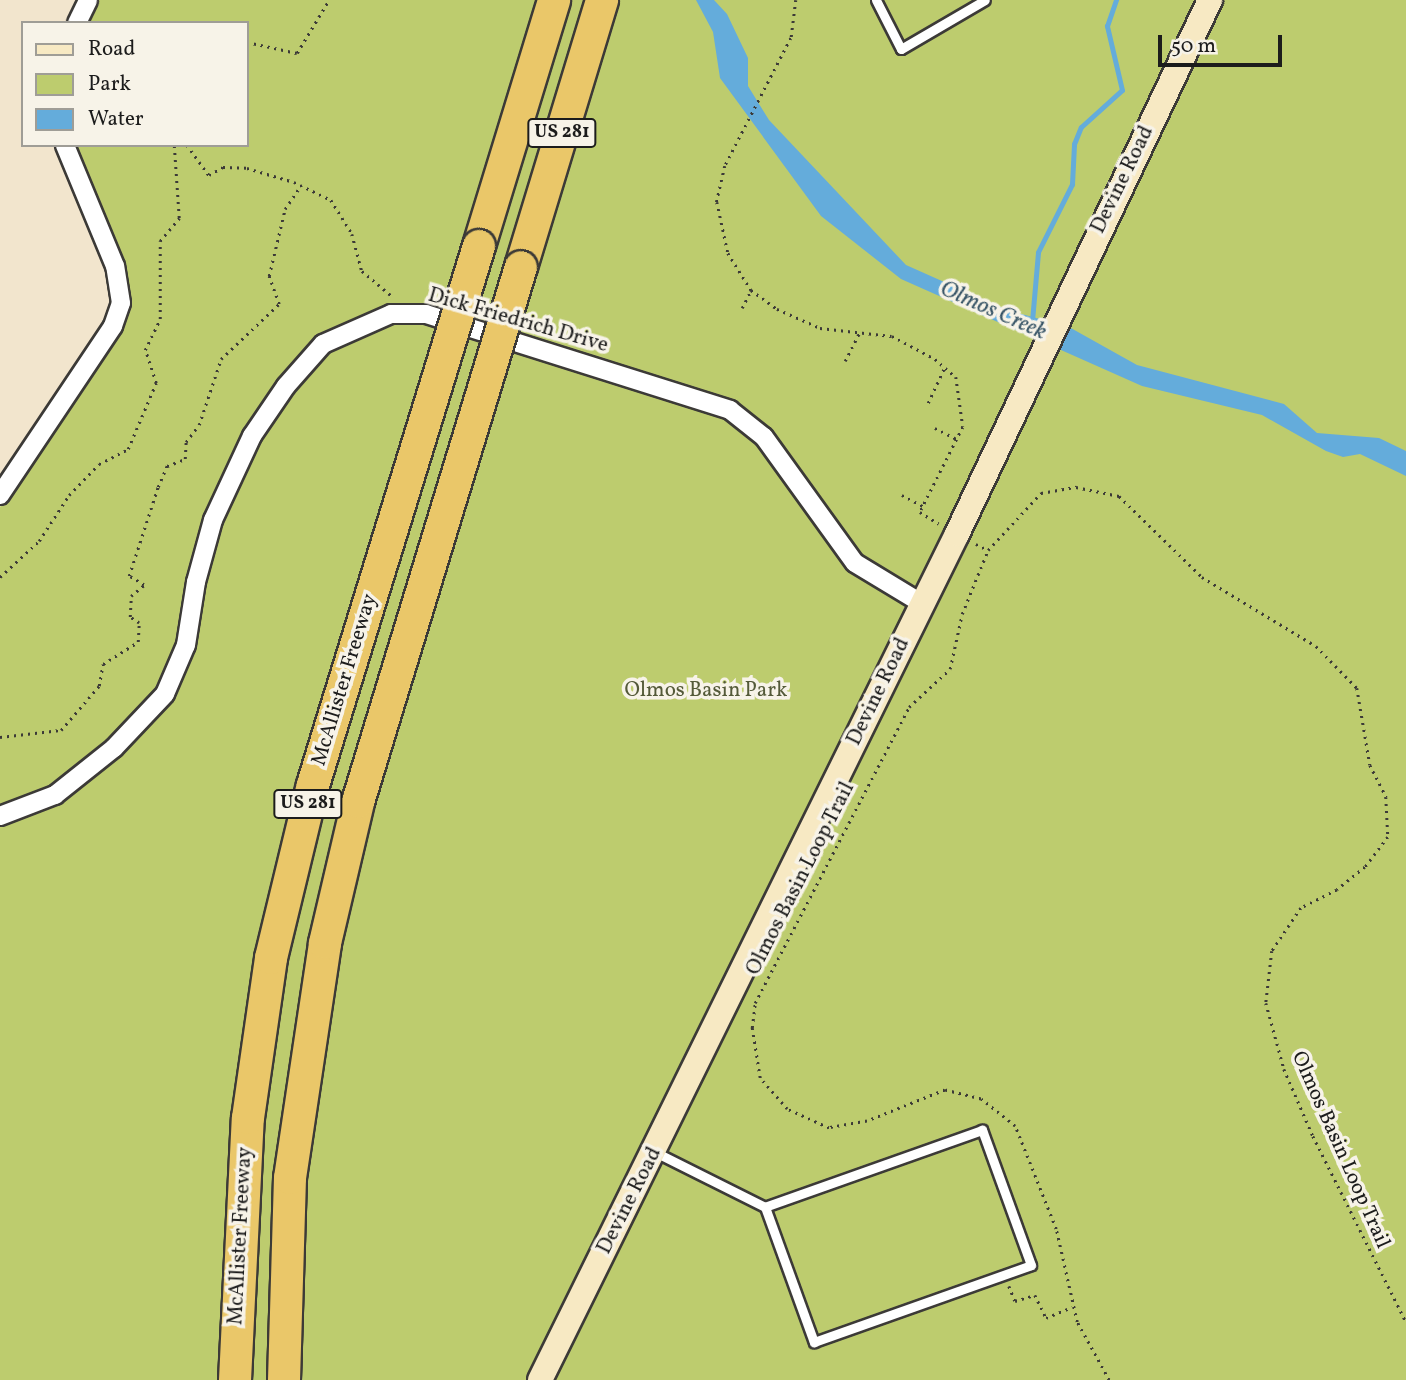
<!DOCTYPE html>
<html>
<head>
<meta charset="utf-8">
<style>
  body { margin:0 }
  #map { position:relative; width:1406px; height:1380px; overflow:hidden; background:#f2e5cd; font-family:Vollkorn,serif }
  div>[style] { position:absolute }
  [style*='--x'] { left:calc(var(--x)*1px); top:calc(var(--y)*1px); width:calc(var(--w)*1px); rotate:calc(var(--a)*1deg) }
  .green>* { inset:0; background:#bdcc6e }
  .water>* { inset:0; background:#64acdb }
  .stream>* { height:5px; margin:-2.5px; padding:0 2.5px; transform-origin:2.5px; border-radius:2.5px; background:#64acdb }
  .path>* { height:2.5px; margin-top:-1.25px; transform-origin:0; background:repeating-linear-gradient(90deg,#3c3a37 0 2px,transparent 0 7px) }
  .roads { filter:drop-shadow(2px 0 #3c3a37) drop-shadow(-2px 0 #3c3a37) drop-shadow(0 2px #3c3a37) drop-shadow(0 -2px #3c3a37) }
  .lane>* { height:9px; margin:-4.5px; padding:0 4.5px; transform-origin:4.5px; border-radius:4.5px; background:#fff }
  .street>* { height:18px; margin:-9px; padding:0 9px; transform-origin:9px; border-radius:9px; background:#fff }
  .secondary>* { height:24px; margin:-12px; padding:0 12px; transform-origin:12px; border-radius:12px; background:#f7e9c3 }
  .highway>* { height:32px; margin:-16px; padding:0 16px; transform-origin:16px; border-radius:16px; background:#eac769 }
  .bridges { filter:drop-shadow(2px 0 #3c3a37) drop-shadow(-2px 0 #3c3a37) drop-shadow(0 2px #3c3a37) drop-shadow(0 -2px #3c3a37) }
  .highway-bridge>* { height:32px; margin:-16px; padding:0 16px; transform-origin:16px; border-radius:16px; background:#eac769 }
  span { translate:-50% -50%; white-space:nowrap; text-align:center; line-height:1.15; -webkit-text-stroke:7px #f7f3e8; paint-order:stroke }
  .shield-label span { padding:2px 5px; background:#f7f3e8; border:2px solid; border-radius:5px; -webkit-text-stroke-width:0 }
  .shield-label { font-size:19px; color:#1c1c1c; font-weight:700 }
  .street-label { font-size:21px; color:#1c1c1c }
  .park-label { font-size:21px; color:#545a39 }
  .water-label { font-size:23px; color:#395668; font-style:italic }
  .legend { position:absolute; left:21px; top:21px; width:228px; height:126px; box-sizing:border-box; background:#f7f3e8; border:2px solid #9f9d96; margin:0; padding:9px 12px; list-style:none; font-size:21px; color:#1c1c1c }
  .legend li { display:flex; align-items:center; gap:14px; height:35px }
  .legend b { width:35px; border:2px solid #9f9d96 }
  .scale { position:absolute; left:1158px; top:35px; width:124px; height:32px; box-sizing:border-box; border:4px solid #1c1c1c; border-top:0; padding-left:9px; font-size:21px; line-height:24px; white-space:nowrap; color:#1c1c1c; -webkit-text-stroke:5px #f7f3e8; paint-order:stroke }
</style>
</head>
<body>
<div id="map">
  <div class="green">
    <div style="clip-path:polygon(99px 0,1406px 0,1406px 1380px,0 1380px,0 507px,84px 390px,120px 327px,130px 296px,75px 145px,247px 145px,247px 23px,83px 23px)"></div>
  </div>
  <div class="water">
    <div style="clip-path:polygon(696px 0,714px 0,727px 14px,748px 58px,748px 86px,769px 120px,906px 265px,1007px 310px,1069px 327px,1137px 365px,1284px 404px,1317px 433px,1379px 438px,1406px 451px,1406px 476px,1360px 454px,1343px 457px,1326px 451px,1262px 415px,1142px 386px,901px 279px,821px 216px,720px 78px,713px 32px)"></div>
  </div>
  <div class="stream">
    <div style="--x:1032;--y:321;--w:69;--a:-85"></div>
    <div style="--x:1038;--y:252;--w:76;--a:-63.4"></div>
    <div style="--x:1072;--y:184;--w:40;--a:-87.1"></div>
    <div style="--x:1074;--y:144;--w:18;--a:-68"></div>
    <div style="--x:1081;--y:127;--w:55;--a:-42.1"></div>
    <div style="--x:1122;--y:90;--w:66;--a:-103.2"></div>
    <div style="--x:1107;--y:26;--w:28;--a:-71"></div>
  </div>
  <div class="path">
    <div style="--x:796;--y:0;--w:38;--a:97"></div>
    <div style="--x:791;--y:38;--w:144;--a:117.3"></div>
    <div style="--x:725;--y:166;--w:37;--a:103"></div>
    <div style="--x:717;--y:202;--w:52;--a:77.8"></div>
    <div style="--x:728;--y:253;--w:44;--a:58.1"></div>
    <div style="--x:751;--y:290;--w:32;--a:36"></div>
    <div style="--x:777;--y:309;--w:47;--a:23.8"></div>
    <div style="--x:820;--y:328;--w:72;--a:6.3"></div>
    <div style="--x:892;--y:336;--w:49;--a:28.1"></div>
    <div style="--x:935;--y:359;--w:28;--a:41"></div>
    <div style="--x:956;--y:377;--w:50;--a:82"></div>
    <div style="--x:963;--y:427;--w:95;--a:116.8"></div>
    <div style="--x:920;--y:512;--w:22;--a:32"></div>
    <div style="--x:247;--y:42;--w:51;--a:12.4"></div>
    <div style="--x:297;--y:53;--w:62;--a:-58.9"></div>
    <div style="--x:187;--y:145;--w:37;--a:54"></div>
    <div style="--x:209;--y:175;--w:16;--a:-30"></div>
    <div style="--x:223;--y:167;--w:24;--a:2"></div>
    <div style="--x:247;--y:168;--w:49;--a:16.6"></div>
    <div style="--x:294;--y:182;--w:41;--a:25.9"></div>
    <div style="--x:331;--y:200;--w:40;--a:58"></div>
    <div style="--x:352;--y:234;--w:38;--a:75"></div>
    <div style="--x:362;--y:271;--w:39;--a:40"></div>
    <div style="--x:742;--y:308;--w:20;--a:-63"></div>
    <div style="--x:845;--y:361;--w:33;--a:-63"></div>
    <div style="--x:928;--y:403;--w:40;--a:-65"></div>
    <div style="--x:935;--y:428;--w:25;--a:27"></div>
    <div style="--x:902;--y:495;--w:24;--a:28"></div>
    <div style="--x:976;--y:544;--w:13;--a:27"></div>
    <div style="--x:0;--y:577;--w:53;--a:-42.7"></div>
    <div style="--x:39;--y:541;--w:55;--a:-56.9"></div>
    <div style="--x:69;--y:495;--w:43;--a:-45.9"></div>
    <div style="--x:99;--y:464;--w:33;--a:-27"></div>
    <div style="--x:128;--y:449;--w:72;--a:-67"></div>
    <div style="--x:156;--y:383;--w:35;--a:-108"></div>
    <div style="--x:145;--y:350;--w:34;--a:-64"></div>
    <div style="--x:160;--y:319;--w:78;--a:-90"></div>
    <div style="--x:160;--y:241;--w:30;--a:-50"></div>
    <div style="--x:179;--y:218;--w:73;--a:-93.9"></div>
    <div style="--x:0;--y:737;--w:61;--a:-6.5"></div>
    <div style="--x:61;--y:730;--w:58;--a:-49.2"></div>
    <div style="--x:99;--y:686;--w:22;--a:-80"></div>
    <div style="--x:103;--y:664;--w:41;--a:-32.2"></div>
    <div style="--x:138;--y:642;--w:19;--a:-87"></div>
    <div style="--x:139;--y:623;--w:11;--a:-146"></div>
    <div style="--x:130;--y:617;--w:21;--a:-87"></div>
    <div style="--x:131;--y:596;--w:17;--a:-40"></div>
    <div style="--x:144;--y:585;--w:17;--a:-149"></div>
    <div style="--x:129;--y:576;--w:94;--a:-72"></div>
    <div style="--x:158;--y:487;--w:23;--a:-67"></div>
    <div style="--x:167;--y:466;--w:19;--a:-21"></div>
    <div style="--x:185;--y:459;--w:17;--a:-87"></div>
    <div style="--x:186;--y:442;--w:21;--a:-53"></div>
    <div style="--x:199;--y:425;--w:70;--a:-71.6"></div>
    <div style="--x:221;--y:359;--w:80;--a:-43.5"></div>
    <div style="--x:279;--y:304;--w:30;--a:-110"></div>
    <div style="--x:269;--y:276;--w:69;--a:-76.6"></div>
    <div style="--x:285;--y:209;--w:29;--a:-56"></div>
    <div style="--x:1009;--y:1286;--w:16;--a:68"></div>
    <div style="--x:1015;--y:1301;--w:21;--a:-17"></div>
    <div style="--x:1035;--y:1295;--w:25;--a:64"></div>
    <div style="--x:1046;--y:1318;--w:28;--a:-23"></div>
    <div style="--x:1109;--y:1380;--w:66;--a:-118.9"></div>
    <div style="--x:1077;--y:1322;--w:95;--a:-102.7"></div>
    <div style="--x:1056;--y:1229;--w:111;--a:-111.7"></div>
    <div style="--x:1015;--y:1126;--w:43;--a:-141.5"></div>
    <div style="--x:981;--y:1099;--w:37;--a:-166"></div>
    <div style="--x:945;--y:1090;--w:84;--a:158.3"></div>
    <div style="--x:867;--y:1121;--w:39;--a:170"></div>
    <div style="--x:829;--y:1128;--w:46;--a:-155.7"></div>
    <div style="--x:787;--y:1109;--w:41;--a:-131.1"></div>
    <div style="--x:760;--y:1078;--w:51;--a:-99.1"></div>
    <div style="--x:752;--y:1028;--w:25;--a:-83"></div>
    <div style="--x:755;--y:1003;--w:334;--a:-62.5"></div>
    <div style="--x:909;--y:707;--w:56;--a:-42.8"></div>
    <div style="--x:950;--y:669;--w:56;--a:-77.7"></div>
    <div style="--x:962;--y:614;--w:69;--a:-67.9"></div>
    <div style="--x:988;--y:550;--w:78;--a:-47.1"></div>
    <div style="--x:1041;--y:493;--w:36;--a:-10"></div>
    <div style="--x:1076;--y:487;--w:44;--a:11.8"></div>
    <div style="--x:1119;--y:496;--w:116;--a:44.3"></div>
    <div style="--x:1202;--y:577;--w:133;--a:31.2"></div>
    <div style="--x:1316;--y:646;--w:59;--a:45.7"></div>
    <div style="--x:1357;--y:688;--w:78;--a:80.4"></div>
    <div style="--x:1370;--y:765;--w:36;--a:63"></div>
    <div style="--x:1386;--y:797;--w:40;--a:87.1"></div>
    <div style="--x:1388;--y:837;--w:38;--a:127"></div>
    <div style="--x:1365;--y:867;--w:36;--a:141"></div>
    <div style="--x:1337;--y:890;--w:40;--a:153.4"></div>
    <div style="--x:1301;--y:908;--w:52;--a:124"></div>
    <div style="--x:1272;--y:951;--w:52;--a:96.6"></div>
    <div style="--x:1266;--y:1003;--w:68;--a:74.7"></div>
    <div style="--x:1284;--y:1069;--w:73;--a:66.6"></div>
    <div style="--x:1313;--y:1136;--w:208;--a:63.4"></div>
  </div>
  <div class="roads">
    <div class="lane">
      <div style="--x:876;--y:0;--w:55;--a:63"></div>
      <div style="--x:901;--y:49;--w:97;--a:-30.3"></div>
      <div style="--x:655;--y:1152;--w:123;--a:26.6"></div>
      <div style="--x:765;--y:1207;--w:144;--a:70.1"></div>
      <div style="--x:814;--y:1342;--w:230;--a:-19.5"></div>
      <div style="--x:1031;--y:1265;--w:144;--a:-109.9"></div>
      <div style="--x:982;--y:1130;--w:230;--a:160.5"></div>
    </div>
    <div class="street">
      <div style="--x:77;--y:23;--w:25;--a:-64"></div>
      <div style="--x:0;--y:495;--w:203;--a:-56.2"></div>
      <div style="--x:113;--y:326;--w:24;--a:-71"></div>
      <div style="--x:121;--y:303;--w:37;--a:-99"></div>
      <div style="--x:115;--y:266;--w:131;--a:-112.5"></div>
      <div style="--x:0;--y:816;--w:59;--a:-20.9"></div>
      <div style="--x:55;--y:795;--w:75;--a:-38.5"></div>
      <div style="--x:114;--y:748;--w:74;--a:-46.6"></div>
      <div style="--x:165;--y:694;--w:53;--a:-66.8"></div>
      <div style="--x:186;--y:645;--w:64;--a:-81"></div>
      <div style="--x:196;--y:582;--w:64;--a:-74.7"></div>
      <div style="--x:213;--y:520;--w:93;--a:-65.1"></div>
      <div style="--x:252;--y:436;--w:60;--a:-55.8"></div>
      <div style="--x:286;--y:386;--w:56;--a:-48.6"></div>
      <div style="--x:323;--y:344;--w:74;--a:-23.8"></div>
      <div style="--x:391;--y:314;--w:35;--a:0"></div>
      <div style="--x:426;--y:314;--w:319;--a:17.5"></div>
      <div style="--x:730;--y:410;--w:43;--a:38.5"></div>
      <div style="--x:764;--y:437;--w:155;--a:54.2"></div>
      <div style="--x:855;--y:563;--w:77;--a:31.2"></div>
    </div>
    <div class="secondary">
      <div style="--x:540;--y:1380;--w:943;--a:-63.76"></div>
      <div style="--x:957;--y:534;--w:591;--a:-64.65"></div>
    </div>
    <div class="highway">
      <div style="--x:479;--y:246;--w:257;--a:-73"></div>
      <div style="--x:521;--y:267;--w:279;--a:-73.1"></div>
    </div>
  </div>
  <div class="bridges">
    <div class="highway-bridge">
      <div style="--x:235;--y:1380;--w:262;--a:-87.2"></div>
      <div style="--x:248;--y:1118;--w:162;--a:-81.8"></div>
      <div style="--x:271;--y:958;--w:178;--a:-76.4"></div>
      <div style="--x:313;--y:785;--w:564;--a:-72.88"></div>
      <div style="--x:284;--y:1380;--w:202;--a:-88.3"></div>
      <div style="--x:290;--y:1178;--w:238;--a:-81.5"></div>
      <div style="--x:325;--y:943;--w:145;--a:-76.8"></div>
      <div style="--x:358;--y:802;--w:559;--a:-73.06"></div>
    </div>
  </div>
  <div class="shield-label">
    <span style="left:562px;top:133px">US 281</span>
    <span style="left:308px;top:804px">US 281</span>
  </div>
  <div class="street-label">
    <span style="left:1123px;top:180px;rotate:-64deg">Devine Road</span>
    <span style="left:518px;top:321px;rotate:16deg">Dick Friedrich Drive</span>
    <span style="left:345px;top:680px;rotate:-73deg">McAllister Freeway</span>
    <span style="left:879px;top:692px;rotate:-64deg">Devine Road</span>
    <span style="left:801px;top:879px;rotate:-63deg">Olmos Basin Loop Trail</span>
    <span style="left:1340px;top:1150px;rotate:66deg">Olmos Basin Loop Trail</span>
    <span style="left:630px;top:1201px;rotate:-63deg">Devine Road</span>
    <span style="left:241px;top:1236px;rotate:-87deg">McAllister Freeway</span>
  </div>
  <div class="park-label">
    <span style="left:706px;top:691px">Olmos Basin Park</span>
  </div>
  <div class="water-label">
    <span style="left:993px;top:311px;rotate:24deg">Olmos Creek</span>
  </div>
  <ul class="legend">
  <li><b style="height:9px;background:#f7e9c3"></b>Road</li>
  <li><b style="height:19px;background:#bdcc6e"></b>Park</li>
  <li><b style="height:19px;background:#64acdb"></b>Water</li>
  </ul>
  <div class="scale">50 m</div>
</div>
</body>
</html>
